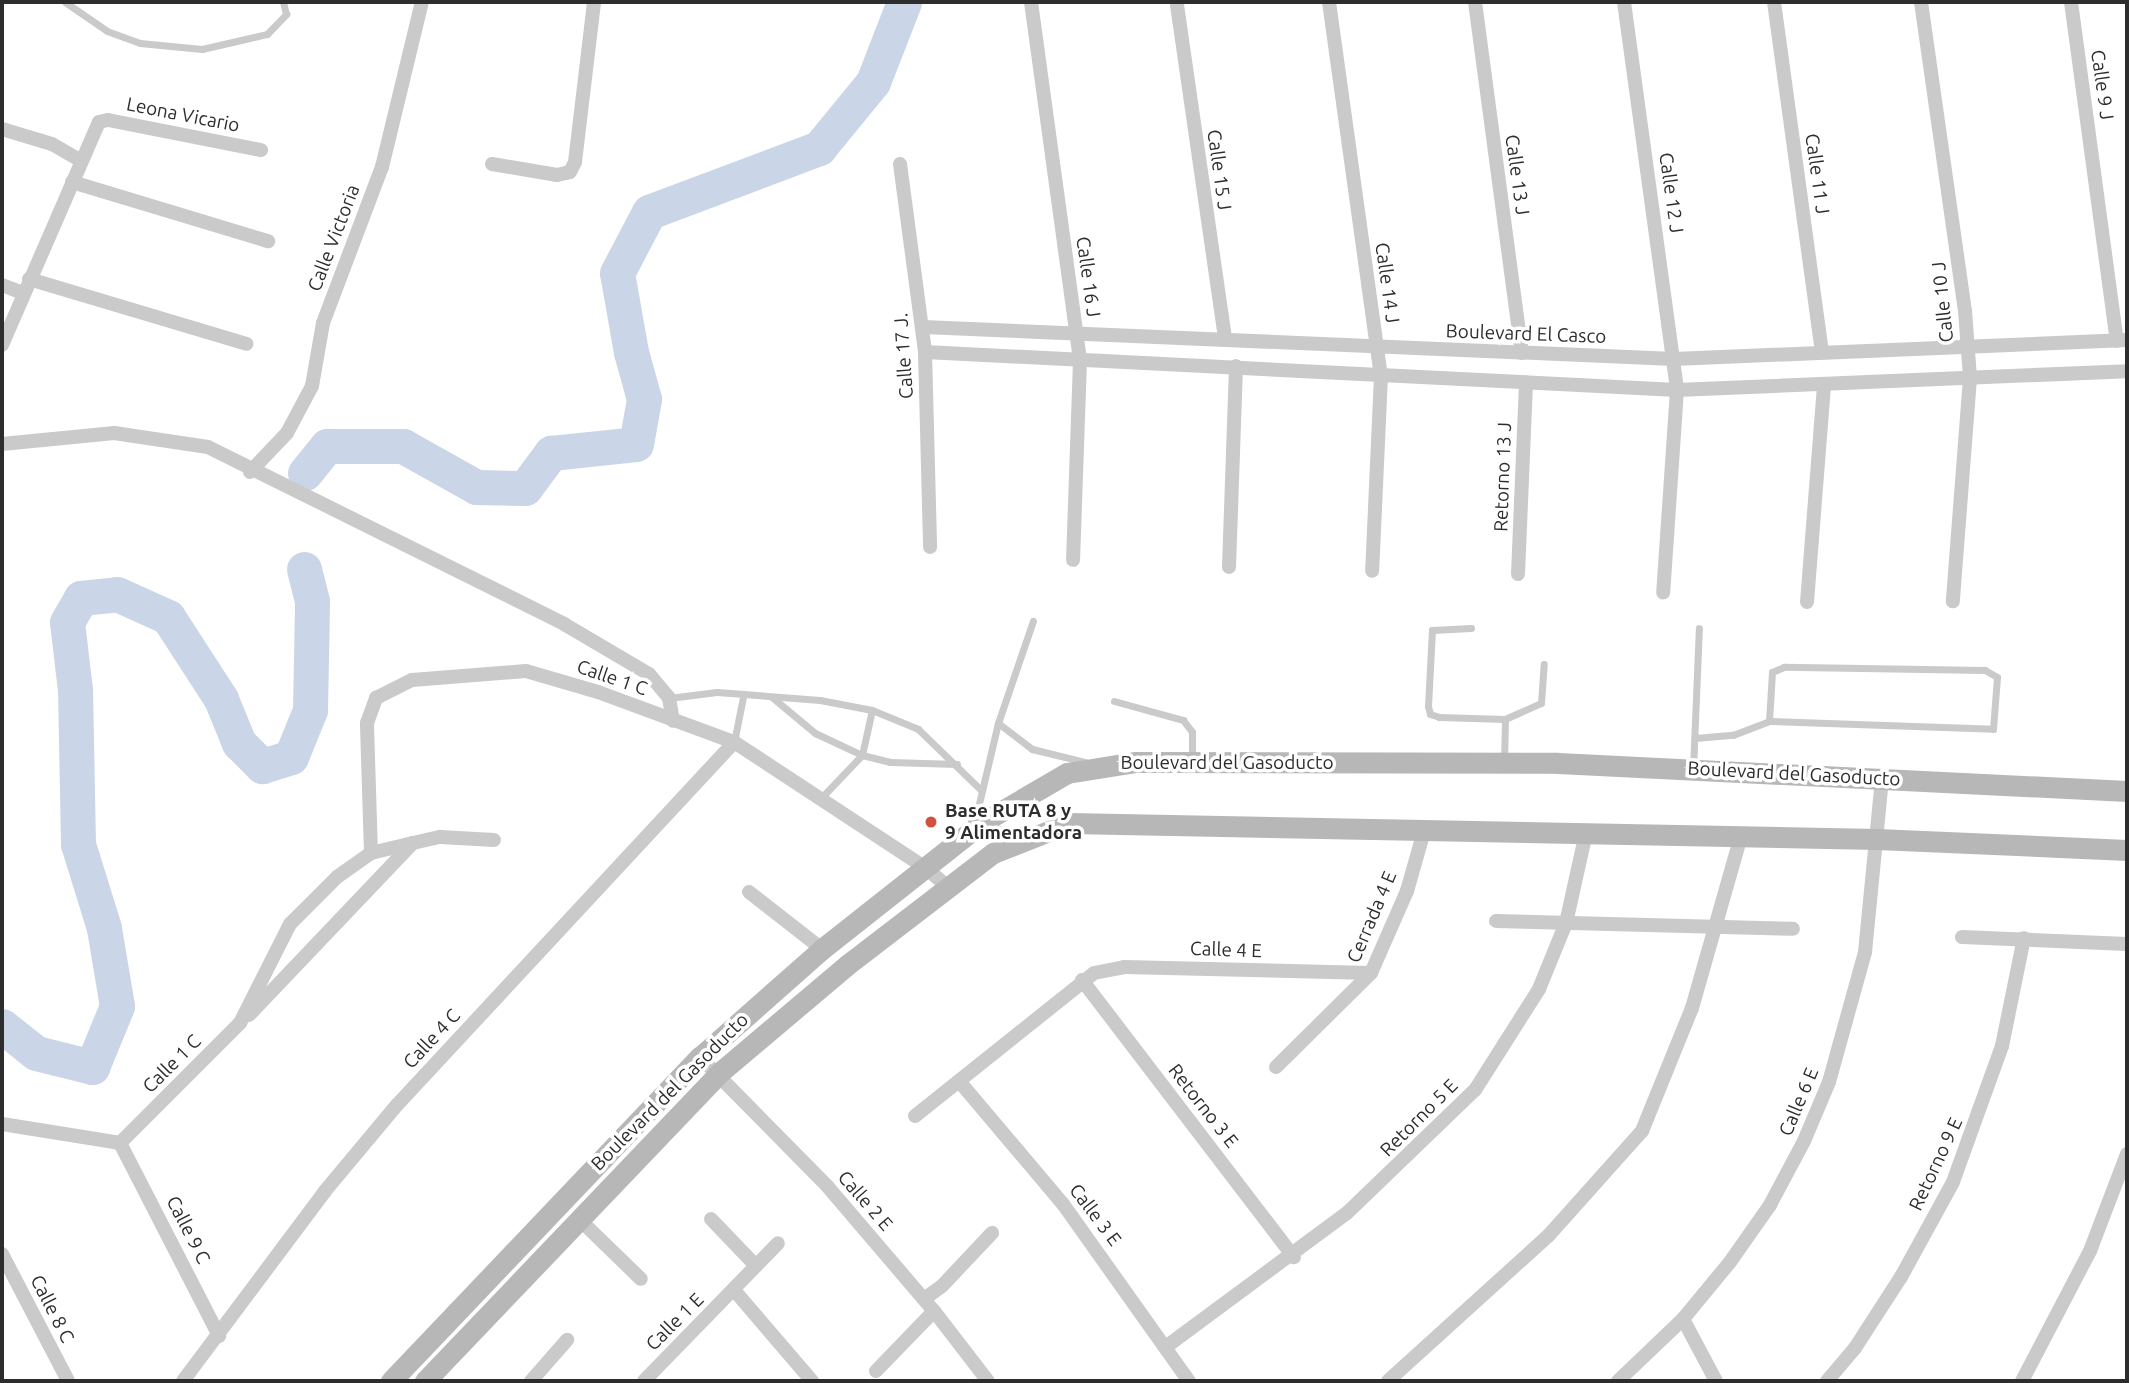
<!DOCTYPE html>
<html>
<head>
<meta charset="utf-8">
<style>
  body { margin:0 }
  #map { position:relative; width:2129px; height:1383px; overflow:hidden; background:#fff; font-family:Ubuntu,sans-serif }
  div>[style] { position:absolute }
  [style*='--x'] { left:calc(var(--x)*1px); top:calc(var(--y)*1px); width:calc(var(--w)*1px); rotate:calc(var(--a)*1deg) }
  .river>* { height:35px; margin:-17.5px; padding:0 17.5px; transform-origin:17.5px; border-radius:17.5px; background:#cad6e7 }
  .lane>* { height:7px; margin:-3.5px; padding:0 3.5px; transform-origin:3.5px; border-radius:3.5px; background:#cacaca }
  .street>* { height:14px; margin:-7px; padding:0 7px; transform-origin:7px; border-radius:7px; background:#cacaca }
  .secondary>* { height:21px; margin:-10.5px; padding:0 10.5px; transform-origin:10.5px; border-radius:10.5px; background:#b7b7b7 }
  .dots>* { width:19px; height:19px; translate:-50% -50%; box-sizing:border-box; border:4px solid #fff; border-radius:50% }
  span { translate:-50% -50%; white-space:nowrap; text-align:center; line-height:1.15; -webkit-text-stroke:7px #fff; paint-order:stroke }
  .street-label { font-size:19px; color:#2d2d2d }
  .poi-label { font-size:19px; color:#2d2d2d; font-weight:700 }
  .left { translate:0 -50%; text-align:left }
  .frame { position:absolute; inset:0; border:4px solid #2d2d2d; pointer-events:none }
</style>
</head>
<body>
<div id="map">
  <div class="river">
    <div style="--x:305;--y:473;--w:35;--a:-51"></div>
    <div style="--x:327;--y:446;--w:76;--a:0"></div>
    <div style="--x:403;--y:446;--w:84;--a:29.3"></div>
    <div style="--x:476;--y:487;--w:49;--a:1.2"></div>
    <div style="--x:525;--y:488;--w:44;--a:-53.4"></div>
    <div style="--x:551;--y:453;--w:85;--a:-6"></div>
    <div style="--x:636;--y:444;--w:46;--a:-79.9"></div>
    <div style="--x:644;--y:399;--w:49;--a:-105.5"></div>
    <div style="--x:631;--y:352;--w:80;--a:-100"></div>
    <div style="--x:617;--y:273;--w:69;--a:-62.3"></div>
    <div style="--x:649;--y:212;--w:182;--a:-20.6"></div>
    <div style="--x:819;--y:148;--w:85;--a:-50.7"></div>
    <div style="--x:873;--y:82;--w:86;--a:-68.8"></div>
    <div style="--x:2;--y:1026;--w:43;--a:38.5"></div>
    <div style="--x:36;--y:1053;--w:58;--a:14"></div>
    <div style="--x:92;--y:1067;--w:66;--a:-67.7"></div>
    <div style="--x:117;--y:1006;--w:79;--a:-99.5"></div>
    <div style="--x:104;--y:928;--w:88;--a:-107.2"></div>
    <div style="--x:78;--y:844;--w:154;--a:-91.1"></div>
    <div style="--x:75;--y:690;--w:68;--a:-96.7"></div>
    <div style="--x:67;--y:622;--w:28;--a:-60"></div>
    <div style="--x:81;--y:598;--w:36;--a:-6"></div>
    <div style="--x:117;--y:594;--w:56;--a:24.3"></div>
    <div style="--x:168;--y:617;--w:98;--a:57.1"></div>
    <div style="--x:221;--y:699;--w:48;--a:67.8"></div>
    <div style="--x:239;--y:743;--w:33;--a:45"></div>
    <div style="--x:262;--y:766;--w:30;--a:-17"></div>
    <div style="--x:291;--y:757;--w:51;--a:-68"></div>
    <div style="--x:310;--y:710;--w:109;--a:-88.9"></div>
    <div style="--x:312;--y:601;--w:33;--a:-104"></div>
  </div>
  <div class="lane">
    <div style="--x:65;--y:2;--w:51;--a:34.6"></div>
    <div style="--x:107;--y:31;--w:35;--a:20"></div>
    <div style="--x:140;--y:43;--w:62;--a:5.5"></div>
    <div style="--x:202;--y:49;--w:67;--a:-13"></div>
    <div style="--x:267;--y:34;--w:28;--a:-46"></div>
    <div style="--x:286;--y:14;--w:12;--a:-104"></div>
    <div style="--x:1471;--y:628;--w:39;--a:177"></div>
    <div style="--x:1432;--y:630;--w:76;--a:93"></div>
    <div style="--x:1428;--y:706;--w:8;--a:76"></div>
    <div style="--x:1430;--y:714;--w:9;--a:18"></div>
    <div style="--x:1439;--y:717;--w:66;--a:1.7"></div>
    <div style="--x:1505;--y:719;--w:43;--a:91.3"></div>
    <div style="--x:669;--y:698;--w:48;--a:-7.1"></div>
    <div style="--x:717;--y:692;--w:103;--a:4.4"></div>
    <div style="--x:820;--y:700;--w:53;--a:10.9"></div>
    <div style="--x:872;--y:710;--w:50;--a:22.4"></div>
    <div style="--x:918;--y:729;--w:88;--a:44.1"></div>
    <div style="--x:773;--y:698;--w:55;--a:39.8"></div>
    <div style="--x:815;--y:733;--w:52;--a:25.1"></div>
    <div style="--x:862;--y:755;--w:29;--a:14"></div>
    <div style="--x:890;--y:762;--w:67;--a:1.7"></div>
    <div style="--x:1114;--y:701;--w:72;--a:15.4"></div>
    <div style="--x:1183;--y:720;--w:15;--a:53"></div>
    <div style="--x:1192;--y:732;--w:29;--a:90"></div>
    <div style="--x:1505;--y:719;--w:39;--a:-24"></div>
    <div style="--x:1541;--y:703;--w:39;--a:-86"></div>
    <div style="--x:998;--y:723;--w:43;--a:37.4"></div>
    <div style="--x:1032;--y:749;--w:55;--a:13.8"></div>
    <div style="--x:1695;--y:738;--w:38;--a:-5"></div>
    <div style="--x:1733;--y:735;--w:39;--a:-21"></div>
    <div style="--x:1769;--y:721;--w:224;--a:2"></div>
    <div style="--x:1993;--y:729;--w:52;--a:-85.6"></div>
    <div style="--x:1997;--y:677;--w:14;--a:-150"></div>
    <div style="--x:1985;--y:670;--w:201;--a:-179.1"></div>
    <div style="--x:1784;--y:667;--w:13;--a:157"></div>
    <div style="--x:1772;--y:672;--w:49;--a:93.5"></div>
    <div style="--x:734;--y:742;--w:46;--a:-78.7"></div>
    <div style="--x:1693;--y:769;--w:141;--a:-87.6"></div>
    <div style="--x:821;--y:798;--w:59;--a:-46.4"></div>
    <div style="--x:862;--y:755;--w:46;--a:-77.5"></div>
    <div style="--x:1018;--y:838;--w:38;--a:-155"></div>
    <div style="--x:983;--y:822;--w:15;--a:-110"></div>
    <div style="--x:978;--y:808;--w:87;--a:-76.8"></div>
    <div style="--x:998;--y:723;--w:108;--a:-71.1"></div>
  </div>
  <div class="street">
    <div style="--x:1031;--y:2;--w:362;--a:82.2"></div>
    <div style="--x:1080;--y:361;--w:199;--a:92"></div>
    <div style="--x:1329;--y:2;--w:378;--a:82.1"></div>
    <div style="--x:1381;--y:376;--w:195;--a:92.6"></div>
    <div style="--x:1475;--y:2;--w:354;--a:82.4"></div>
    <div style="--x:1624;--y:2;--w:392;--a:82.2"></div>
    <div style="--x:1677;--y:390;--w:203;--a:93.9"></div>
    <div style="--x:1774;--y:2;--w:353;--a:82.2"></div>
    <div style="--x:1921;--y:2;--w:312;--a:81.9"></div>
    <div style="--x:1965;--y:311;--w:67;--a:85.7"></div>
    <div style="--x:1970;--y:378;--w:224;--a:94.4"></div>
    <div style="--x:2071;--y:2;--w:342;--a:82.3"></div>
    <div style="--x:1177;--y:5;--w:337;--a:81.8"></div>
    <div style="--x:2;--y:129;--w:52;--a:16.7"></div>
    <div style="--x:52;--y:144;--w:32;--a:30"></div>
    <div style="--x:492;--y:164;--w:66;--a:9.6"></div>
    <div style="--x:557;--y:175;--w:13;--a:-13"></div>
    <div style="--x:570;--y:172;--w:11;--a:-63"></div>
    <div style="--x:575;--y:162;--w:161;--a:-83.2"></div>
    <div style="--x:900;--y:164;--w:190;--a:82.4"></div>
    <div style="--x:925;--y:352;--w:195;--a:88.5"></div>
    <div style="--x:72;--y:182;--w:205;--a:16.8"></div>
    <div style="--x:29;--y:279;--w:227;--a:16.6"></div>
    <div style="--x:2;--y:285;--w:22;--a:21"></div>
    <div style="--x:923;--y:327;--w:752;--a:2.44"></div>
    <div style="--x:1674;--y:359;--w:453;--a:-2.4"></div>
    <div style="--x:2;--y:345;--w:243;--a:-66.5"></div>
    <div style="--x:99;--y:122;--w:9;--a:-13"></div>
    <div style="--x:108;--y:120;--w:156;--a:11.1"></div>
    <div style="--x:925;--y:352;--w:753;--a:2.89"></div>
    <div style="--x:1677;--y:390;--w:450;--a:-2.4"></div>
    <div style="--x:2;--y:444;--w:113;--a:-5.6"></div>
    <div style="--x:114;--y:433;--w:95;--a:8.5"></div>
    <div style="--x:208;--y:447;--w:398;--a:26.4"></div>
    <div style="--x:564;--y:624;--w:99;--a:30.5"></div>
    <div style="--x:649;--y:674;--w:31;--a:50"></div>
    <div style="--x:669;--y:698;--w:23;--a:80"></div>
    <div style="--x:250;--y:472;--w:54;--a:-46.5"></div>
    <div style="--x:287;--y:433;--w:53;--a:-62"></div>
    <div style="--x:312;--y:386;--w:64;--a:-80.1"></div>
    <div style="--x:323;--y:323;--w:167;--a:-69.3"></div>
    <div style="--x:382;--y:167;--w:170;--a:-76.4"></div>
    <div style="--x:1229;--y:567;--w:201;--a:-88"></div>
    <div style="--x:1518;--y:574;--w:192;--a:-87.6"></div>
    <div style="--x:1807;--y:602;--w:217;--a:-85.5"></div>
    <div style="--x:371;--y:853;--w:130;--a:-91.8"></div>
    <div style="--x:367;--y:723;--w:27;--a:-70"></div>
    <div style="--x:376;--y:698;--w:40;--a:-26.6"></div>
    <div style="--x:412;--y:680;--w:114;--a:-4.5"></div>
    <div style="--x:526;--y:671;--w:75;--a:16.3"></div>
    <div style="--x:598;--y:692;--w:145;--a:20.2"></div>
    <div style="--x:734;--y:742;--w:230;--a:33.3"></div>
    <div style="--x:926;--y:868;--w:28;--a:41"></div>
    <div style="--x:749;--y:892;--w:93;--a:38"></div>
    <div style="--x:1496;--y:921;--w:297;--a:1.5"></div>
    <div style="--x:1962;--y:937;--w:165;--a:2.4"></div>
    <div style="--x:1082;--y:980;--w:349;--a:52.6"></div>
    <div style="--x:249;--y:1015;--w:238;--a:-46.4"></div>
    <div style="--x:700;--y:1057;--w:182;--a:45.4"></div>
    <div style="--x:828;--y:1187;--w:163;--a:49.5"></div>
    <div style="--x:934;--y:1311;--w:88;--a:52.4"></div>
    <div style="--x:1276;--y:1067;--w:134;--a:-44.7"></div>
    <div style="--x:1371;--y:973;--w:90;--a:-66.3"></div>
    <div style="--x:1407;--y:891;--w:66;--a:-74.1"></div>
    <div style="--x:959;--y:1081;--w:161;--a:49.8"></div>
    <div style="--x:1063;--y:1204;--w:217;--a:54.6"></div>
    <div style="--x:915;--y:1116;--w:229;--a:-38.6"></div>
    <div style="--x:1094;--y:973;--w:31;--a:-11"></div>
    <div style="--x:1124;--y:967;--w:247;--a:1.4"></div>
    <div style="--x:2;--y:1124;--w:120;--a:9.1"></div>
    <div style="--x:120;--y:1143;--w:170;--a:-45"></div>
    <div style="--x:240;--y:1023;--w:111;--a:-63.2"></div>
    <div style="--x:290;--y:924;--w:66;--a:-45"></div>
    <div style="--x:337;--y:877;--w:42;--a:-35.2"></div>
    <div style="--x:371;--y:853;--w:43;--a:-13.4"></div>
    <div style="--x:413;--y:843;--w:28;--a:-13"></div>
    <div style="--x:440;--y:837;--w:54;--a:3.2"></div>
    <div style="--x:120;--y:1143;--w:217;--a:62.8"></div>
    <div style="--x:579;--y:1219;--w:86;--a:44.1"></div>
    <div style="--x:711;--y:1219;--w:65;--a:46.2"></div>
    <div style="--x:2;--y:1254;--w:143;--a:62.5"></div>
    <div style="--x:734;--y:1290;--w:120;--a:49.4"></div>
    <div style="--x:924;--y:1299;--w:22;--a:-36"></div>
    <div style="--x:942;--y:1286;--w:73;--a:-46.7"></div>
    <div style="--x:1683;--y:1319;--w:70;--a:62"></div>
    <div style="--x:1167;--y:1346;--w:224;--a:-36.5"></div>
    <div style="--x:1347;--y:1213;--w:178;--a:-43.9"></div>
    <div style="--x:1475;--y:1090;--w:120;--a:-57.6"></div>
    <div style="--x:1539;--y:989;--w:71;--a:-67.8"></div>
    <div style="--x:1566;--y:923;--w:92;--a:-77.5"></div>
    <div style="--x:876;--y:1371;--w:83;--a:-46"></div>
    <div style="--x:183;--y:1381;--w:237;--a:-53.2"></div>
    <div style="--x:325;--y:1191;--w:112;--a:-50.1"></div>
    <div style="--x:397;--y:1105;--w:495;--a:-47.1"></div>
    <div style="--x:531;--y:1381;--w:55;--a:-48.7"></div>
    <div style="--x:644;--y:1381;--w:192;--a:-45.8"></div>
    <div style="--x:1388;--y:1381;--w:217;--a:-42.2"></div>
    <div style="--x:1549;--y:1235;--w:140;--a:-48.2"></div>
    <div style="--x:1642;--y:1131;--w:133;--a:-67.9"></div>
    <div style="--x:1692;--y:1008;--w:176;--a:-74.1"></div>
    <div style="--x:1618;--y:1381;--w:90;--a:-43.6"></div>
    <div style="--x:1683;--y:1319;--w:74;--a:-50.5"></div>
    <div style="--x:1730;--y:1262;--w:70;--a:-54.9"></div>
    <div style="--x:1770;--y:1205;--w:72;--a:-62"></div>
    <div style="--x:1804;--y:1141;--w:64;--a:-67"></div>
    <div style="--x:1829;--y:1082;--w:135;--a:-74.5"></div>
    <div style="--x:1865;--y:952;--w:175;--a:-84.4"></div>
    <div style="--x:1827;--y:1381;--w:43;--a:-49.7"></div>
    <div style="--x:1855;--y:1348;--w:85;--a:-57.1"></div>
    <div style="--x:1901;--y:1277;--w:108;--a:-61.3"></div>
    <div style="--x:1953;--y:1182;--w:145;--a:-70.2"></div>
    <div style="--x:2002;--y:1046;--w:110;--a:-78.5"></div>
    <div style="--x:2022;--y:1381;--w:147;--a:-62.4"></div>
    <div style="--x:2090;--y:1251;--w:104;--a:-69.1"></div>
  </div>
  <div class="secondary">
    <div style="--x:391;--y:1381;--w:448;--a:-46.4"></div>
    <div style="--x:700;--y:1057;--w:163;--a:-41.5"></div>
    <div style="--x:822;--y:949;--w:205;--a:-38.3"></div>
    <div style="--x:983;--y:822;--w:97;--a:-30.3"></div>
    <div style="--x:1067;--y:773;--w:70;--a:-9.1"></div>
    <div style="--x:1136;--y:762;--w:422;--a:0.1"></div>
    <div style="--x:1558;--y:763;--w:570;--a:2.82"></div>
    <div style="--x:425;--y:1381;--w:424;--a:-46.3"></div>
    <div style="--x:718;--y:1074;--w:169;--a:-40.2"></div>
    <div style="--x:847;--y:965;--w:184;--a:-37.5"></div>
    <div style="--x:993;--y:853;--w:82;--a:-21.5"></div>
    <div style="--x:1069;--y:823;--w:808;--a:1.13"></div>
    <div style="--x:1877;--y:839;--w:250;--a:2.5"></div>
  </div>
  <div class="dots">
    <div style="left:931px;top:822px;background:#d15241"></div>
  </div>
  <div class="street-label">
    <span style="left:2102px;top:85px;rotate:82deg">Calle 9 J</span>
    <span style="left:183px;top:115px;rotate:11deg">Leona Vicario</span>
    <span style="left:1219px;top:170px;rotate:82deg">Calle 15 J</span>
    <span style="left:1817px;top:174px;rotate:82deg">Calle 11 J</span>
    <span style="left:1517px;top:175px;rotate:82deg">Calle 13 J</span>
    <span style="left:1671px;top:193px;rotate:82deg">Calle 12 J</span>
    <span style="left:334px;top:238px;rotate:-69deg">Calle Victoria</span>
    <span style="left:1088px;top:277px;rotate:82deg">Calle 16 J</span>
    <span style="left:1387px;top:283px;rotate:82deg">Calle 14 J</span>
    <span style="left:1943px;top:302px;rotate:-96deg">Calle 10 J</span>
    <span style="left:1526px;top:334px;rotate:2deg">Boulevard El Casco</span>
    <span style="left:904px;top:356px;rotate:-94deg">Calle 17 J.</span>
    <span style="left:1503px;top:477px;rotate:-88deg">Retorno 13 J</span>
    <span style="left:612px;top:678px;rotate:19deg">Calle 1 C</span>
    <span style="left:1227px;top:763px">Boulevard del Gasoducto</span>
    <span style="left:1794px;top:774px;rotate:3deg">Boulevard del Gasoducto</span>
    <span style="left:1372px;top:917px;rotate:-67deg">Cerrada 4 E</span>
    <span style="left:1226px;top:950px;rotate:2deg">Calle 4 E</span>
    <span style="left:432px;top:1039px;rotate:-47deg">Calle 4 C</span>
    <span style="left:172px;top:1064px;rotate:-45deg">Calle 1 C</span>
    <span style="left:670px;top:1092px;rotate:-45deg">Boulevard del Gasoducto</span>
    <span style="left:1799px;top:1102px;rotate:-67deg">Calle 6 E</span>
    <span style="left:1203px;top:1106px;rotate:52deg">Retorno 3 E</span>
    <span style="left:1419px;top:1118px;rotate:-45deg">Retorno 5 E</span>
    <span style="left:1936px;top:1164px;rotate:-65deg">Retorno 9 E</span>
    <span style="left:865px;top:1201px;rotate:49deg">Calle 2 E</span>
    <span style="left:1095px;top:1215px;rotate:53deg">Calle 3 E</span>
    <span style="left:188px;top:1230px;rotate:63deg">Calle 9 C</span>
    <span style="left:52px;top:1309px;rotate:63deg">Calle 8 C</span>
    <span style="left:675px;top:1322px;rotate:-45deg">Calle 1 E</span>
  </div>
  <div class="poi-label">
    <span class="left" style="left:945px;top:822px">Base RUTA 8 y<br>9 Alimentadora</span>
  </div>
  <div class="frame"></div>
</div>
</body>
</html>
